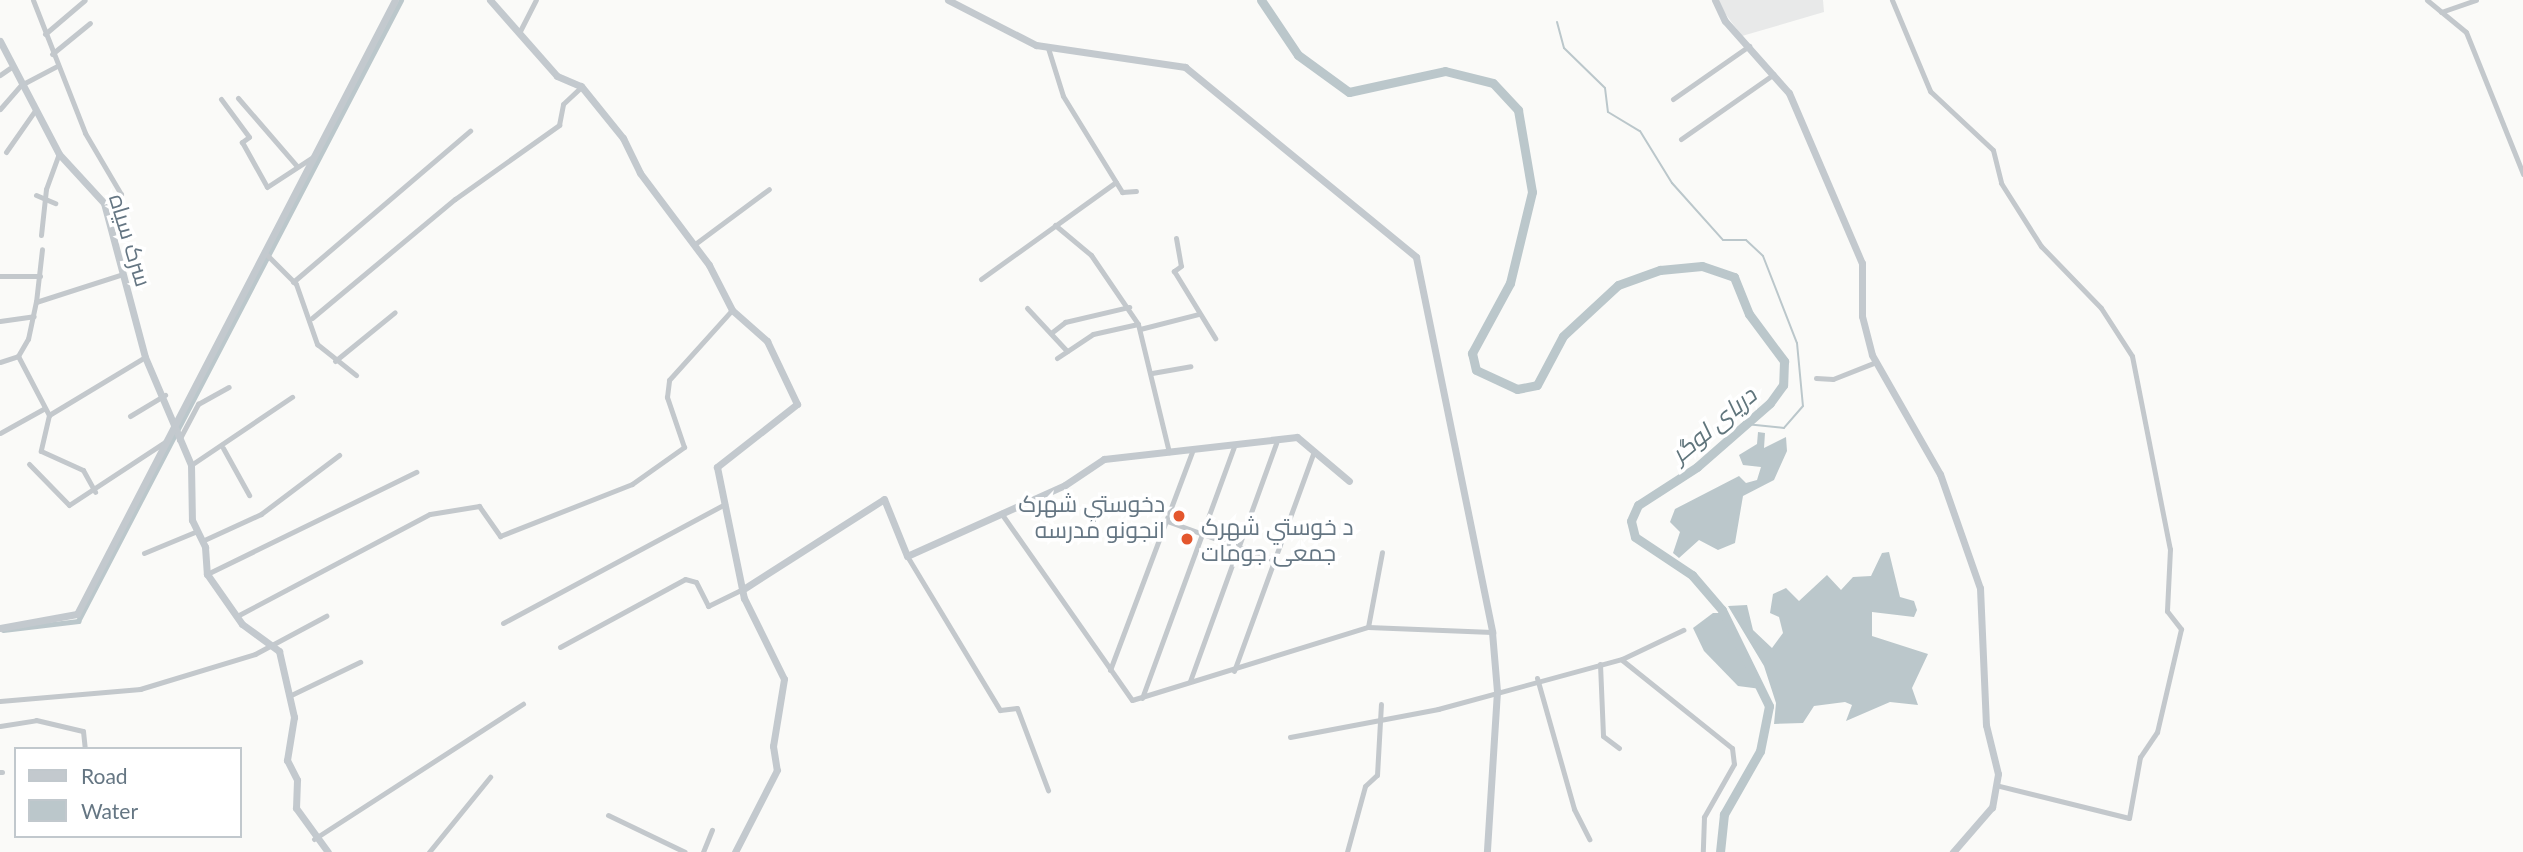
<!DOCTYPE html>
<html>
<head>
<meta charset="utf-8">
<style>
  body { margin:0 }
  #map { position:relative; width:2523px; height:852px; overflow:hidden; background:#fafaf8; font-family:Lato,Cairo,sans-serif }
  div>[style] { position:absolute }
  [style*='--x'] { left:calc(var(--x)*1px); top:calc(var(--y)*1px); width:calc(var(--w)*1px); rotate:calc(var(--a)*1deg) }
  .built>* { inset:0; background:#e8e9e9 }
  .water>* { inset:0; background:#bbc7cb }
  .stream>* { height:2px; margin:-1px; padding:0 1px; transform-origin:1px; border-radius:1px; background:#bbc7cb }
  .canal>* { height:5px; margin:-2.5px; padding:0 2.5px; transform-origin:2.5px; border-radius:2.5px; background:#bbc7cb }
  .river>* { height:9px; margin:-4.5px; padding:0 4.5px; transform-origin:4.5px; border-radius:4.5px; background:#bbc7cb }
  .street>* { height:5px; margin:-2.5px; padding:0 2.5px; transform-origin:2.5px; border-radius:2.5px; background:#c3c8cc }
  .secondary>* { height:7px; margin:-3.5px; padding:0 3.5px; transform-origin:3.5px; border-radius:3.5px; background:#c3c9ce }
  .dots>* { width:19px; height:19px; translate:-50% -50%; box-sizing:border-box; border:4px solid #fff; border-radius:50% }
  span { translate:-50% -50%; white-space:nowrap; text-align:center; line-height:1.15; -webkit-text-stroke:7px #fff; paint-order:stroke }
  .street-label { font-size:23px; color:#657683 }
  .poi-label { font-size:23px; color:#657683 }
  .right { translate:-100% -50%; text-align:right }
  .left { translate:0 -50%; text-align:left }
  .water-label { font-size:24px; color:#60757c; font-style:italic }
  .legend { position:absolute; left:14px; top:747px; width:228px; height:91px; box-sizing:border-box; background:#fff; border:2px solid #c1c8cd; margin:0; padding:9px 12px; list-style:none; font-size:21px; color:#657683 }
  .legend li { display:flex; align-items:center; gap:14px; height:35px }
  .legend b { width:35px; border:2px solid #c1c8cd }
</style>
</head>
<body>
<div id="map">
  <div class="built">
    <div style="clip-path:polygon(1715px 0,1823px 0,1824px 12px,1742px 36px)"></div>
  </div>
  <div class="water">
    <div style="clip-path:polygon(1758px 432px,1765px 433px,1764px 448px,1786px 437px,1787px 451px,1774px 480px,1743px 496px,1735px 543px,1718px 550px,1699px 540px,1679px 558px,1673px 553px,1680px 532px,1670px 522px,1675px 509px,1739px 476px,1746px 483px,1757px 480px,1761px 467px,1743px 465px,1739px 455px,1757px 444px)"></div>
    <div style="clip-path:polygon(1889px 552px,1900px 597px,1914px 601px,1917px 610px,1914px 617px,1872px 612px,1872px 636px,1928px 654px,1912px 688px,1918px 705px,1890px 702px,1846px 721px,1852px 705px,1845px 702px,1814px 706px,1803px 723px,1774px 724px,1776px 703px,1764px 666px,1728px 606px,1747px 605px,1753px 630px,1772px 648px,1783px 633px,1779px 617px,1770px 613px,1773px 594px,1786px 588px,1799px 601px,1827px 575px,1841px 590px,1853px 577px,1871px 576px,1882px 553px)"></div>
    <div style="clip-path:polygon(1713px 613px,1720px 613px,1738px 638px,1761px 689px,1738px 686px,1704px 651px,1693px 628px)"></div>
  </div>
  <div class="stream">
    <div style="--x:1557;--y:22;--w:27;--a:75"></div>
    <div style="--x:1564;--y:48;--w:57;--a:44.3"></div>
    <div style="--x:1605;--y:88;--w:24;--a:83"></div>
    <div style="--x:1608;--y:112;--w:37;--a:31"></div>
    <div style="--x:1640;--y:131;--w:61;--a:58.4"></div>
    <div style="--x:1672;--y:183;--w:76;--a:48.2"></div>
    <div style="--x:1723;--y:240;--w:23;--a:0"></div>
    <div style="--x:1746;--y:240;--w:23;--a:43"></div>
    <div style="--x:1763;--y:256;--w:93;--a:68.7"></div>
    <div style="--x:1797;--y:343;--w:63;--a:84.6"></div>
    <div style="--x:1803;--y:406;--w:29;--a:131"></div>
    <div style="--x:1784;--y:428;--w:36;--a:-174"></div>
  </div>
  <div class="canal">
    <div style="--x:3;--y:630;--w:76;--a:-6.8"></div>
    <div style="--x:78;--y:621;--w:700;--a:-62.52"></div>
  </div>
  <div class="river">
    <div style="--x:1261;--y:0;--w:66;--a:56.1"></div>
    <div style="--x:1298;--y:55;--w:63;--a:36"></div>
    <div style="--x:1349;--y:92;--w:98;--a:-12.3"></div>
    <div style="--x:1445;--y:71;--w:49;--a:14"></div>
    <div style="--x:1493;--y:83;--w:37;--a:47"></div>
    <div style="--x:1518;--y:110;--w:83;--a:80.3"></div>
    <div style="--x:1532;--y:192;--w:94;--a:103.6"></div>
    <div style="--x:1510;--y:283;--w:80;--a:118.5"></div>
    <div style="--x:1472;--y:353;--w:17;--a:77"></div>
    <div style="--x:1476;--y:370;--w:45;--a:24.9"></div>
    <div style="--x:1517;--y:389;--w:20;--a:-11"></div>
    <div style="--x:1537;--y:385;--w:55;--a:-62"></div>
    <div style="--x:1563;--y:336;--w:75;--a:-42.8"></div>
    <div style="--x:1618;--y:285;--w:45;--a:-19.7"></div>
    <div style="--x:1660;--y:270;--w:42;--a:-5.4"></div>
    <div style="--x:1702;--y:266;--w:34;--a:19"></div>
    <div style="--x:1734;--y:277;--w:40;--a:68"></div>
    <div style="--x:1749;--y:314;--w:59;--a:53.3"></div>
    <div style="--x:1784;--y:361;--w:24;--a:92"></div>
    <div style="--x:1783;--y:385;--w:22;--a:126"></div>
    <div style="--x:1770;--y:403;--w:97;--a:138.8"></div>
    <div style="--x:1697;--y:467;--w:70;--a:147.2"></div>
    <div style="--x:1638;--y:505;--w:17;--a:114"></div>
    <div style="--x:1631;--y:521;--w:16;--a:76"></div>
    <div style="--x:1635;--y:537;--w:69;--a:33.7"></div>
    <div style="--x:1692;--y:575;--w:46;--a:49.4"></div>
    <div style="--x:1722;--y:610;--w:107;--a:63.9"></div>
    <div style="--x:1769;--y:706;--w:46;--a:101.3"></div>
    <div style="--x:1760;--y:751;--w:73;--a:119.7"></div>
    <div style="--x:1724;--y:814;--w:38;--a:96"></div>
  </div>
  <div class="street">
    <div style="--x:33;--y:0;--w:143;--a:68.6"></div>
    <div style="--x:85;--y:133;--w:71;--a:59.5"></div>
    <div style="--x:121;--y:194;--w:38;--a:104"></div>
    <div style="--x:1892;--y:0;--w:99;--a:67.3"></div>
    <div style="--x:1930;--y:91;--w:86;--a:43.1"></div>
    <div style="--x:1993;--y:150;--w:34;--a:76"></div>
    <div style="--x:2001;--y:183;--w:75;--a:57.6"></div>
    <div style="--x:2041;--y:246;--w:86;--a:45.9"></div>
    <div style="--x:2101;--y:308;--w:57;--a:57.1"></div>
    <div style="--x:2132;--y:356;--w:197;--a:78.9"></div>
    <div style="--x:2170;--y:549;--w:62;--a:92.8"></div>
    <div style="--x:2167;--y:611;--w:23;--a:52"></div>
    <div style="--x:2181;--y:629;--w:106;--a:103.1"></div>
    <div style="--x:2157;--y:732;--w:30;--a:124"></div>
    <div style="--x:2140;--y:757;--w:62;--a:100.2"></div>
    <div style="--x:2129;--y:818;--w:137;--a:-166.1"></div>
    <div style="--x:2427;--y:0;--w:50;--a:39.4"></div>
    <div style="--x:2466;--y:32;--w:153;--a:68.1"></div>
    <div style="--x:2441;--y:12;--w:37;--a:-19"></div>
    <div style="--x:520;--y:31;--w:35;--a:-63"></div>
    <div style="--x:45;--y:34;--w:52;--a:-40.4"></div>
    <div style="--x:1048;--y:48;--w:50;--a:72.6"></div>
    <div style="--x:1063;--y:96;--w:113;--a:58.4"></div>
    <div style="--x:1122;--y:192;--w:14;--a:-4"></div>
    <div style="--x:52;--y:54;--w:49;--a:-39.2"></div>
    <div style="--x:0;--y:75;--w:12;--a:-35"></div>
    <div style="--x:238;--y:98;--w:89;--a:49.1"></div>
    <div style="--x:221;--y:99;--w:47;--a:53.6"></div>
    <div style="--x:249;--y:137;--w:9;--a:144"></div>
    <div style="--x:242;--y:142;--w:51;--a:60.9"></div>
    <div style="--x:267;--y:187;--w:55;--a:-33.1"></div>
    <div style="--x:1673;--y:99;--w:93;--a:-34.9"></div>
    <div style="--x:0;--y:109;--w:32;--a:-49"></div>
    <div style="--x:21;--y:85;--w:41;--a:-27.8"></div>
    <div style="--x:1681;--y:139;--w:113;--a:-35"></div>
    <div style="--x:6;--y:152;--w:52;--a:-55.1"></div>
    <div style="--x:36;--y:195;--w:21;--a:23"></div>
    <div style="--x:1055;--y:225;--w:47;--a:39.8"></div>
    <div style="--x:1091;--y:255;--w:83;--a:55.7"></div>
    <div style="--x:1138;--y:324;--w:132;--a:76.4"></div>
    <div style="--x:41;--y:235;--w:46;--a:-83.8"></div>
    <div style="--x:46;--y:189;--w:37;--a:-70"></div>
    <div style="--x:1176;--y:238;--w:28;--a:80"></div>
    <div style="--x:1181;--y:266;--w:9;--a:144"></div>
    <div style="--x:1174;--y:271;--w:79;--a:58.5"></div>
    <div style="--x:695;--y:244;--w:92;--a:-36.6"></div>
    <div style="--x:264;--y:252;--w:45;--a:45"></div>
    <div style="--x:296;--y:284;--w:64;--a:70.7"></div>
    <div style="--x:317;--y:344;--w:50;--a:38.5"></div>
    <div style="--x:0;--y:276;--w:40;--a:0"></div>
    <div style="--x:981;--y:279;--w:166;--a:-35.7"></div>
    <div style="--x:293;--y:282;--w:233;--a:-40.5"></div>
    <div style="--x:36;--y:302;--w:53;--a:-83.5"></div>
    <div style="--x:1027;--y:308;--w:59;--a:47.1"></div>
    <div style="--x:312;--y:318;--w:186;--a:-39.8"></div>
    <div style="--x:455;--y:199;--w:128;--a:-35.4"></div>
    <div style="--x:559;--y:125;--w:21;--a:-79"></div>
    <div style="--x:563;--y:104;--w:25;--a:-43"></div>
    <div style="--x:0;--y:321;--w:34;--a:-8"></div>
    <div style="--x:1140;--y:329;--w:61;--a:-14.3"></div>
    <div style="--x:1051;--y:333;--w:18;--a:-38"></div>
    <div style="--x:1065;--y:322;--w:66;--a:-13.2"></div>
    <div style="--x:18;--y:356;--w:67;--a:62.3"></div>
    <div style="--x:49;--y:415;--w:112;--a:-31.1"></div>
    <div style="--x:1057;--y:358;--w:43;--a:-33.7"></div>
    <div style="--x:1093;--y:334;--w:46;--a:-12.5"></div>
    <div style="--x:335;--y:361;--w:77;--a:-39.2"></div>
    <div style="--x:0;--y:362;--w:19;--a:-18"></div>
    <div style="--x:18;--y:356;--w:20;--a:-60"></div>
    <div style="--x:28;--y:339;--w:38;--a:-78"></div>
    <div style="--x:36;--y:302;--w:91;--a:-17.8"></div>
    <div style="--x:1152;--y:373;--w:39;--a:-10"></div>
    <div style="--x:1816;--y:378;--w:17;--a:3"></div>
    <div style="--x:1833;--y:379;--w:46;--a:-21.6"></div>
    <div style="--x:49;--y:415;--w:37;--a:103"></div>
    <div style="--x:41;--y:451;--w:46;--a:24.3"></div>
    <div style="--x:83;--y:470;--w:25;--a:61"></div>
    <div style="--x:130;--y:416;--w:41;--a:-31"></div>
    <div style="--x:0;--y:433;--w:51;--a:-29.1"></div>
    <div style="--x:179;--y:440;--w:41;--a:-62.2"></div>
    <div style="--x:198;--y:404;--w:35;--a:-29"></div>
    <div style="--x:223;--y:448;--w:54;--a:61"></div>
    <div style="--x:29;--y:464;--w:57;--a:45.7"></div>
    <div style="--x:69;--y:505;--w:115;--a:-33.3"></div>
    <div style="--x:191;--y:465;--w:122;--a:-34"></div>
    <div style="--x:1001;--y:513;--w:228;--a:55"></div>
    <div style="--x:1132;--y:700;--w:247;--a:-17.2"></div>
    <div style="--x:1368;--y:627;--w:124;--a:2.3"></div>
    <div style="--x:1167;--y:521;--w:114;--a:20"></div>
    <div style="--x:202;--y:541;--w:65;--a:-24.6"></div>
    <div style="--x:261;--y:514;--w:98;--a:-37.1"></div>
    <div style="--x:144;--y:553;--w:55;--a:-22.4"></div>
    <div style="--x:907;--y:556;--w:180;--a:58.9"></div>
    <div style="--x:1000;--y:710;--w:17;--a:-7"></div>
    <div style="--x:1017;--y:708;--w:88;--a:69.3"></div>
    <div style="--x:207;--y:574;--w:233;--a:-26"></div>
    <div style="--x:237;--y:616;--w:218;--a:-27.9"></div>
    <div style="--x:430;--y:514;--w:50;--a:-9.3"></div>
    <div style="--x:479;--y:506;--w:37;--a:55"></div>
    <div style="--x:500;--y:536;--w:142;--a:-21.5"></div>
    <div style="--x:632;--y:484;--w:64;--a:-35.4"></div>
    <div style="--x:684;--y:447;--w:53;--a:-108.8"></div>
    <div style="--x:667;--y:397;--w:17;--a:-83"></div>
    <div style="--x:669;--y:380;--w:94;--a:-48"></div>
    <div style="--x:503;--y:623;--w:252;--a:-28.2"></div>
    <div style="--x:1368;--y:627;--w:76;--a:-79.4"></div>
    <div style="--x:560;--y:647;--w:142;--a:-28.5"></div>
    <div style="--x:685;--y:579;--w:11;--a:15"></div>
    <div style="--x:696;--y:582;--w:27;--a:63"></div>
    <div style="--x:708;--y:606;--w:41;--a:-25.9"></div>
    <div style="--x:1622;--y:660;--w:141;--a:38.7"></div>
    <div style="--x:1732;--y:748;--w:16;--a:83"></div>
    <div style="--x:1734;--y:764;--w:61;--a:119.5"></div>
    <div style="--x:1704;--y:817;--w:35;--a:92"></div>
    <div style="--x:1600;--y:664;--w:72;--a:87.6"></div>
    <div style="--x:1603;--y:736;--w:20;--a:37"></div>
    <div style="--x:1110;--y:670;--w:236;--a:-69.4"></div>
    <div style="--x:1234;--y:671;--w:234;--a:-70"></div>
    <div style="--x:1537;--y:678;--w:136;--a:74.2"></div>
    <div style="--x:1574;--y:809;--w:34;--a:63"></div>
    <div style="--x:1190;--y:681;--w:253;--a:-70.1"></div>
    <div style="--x:289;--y:696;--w:79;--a:-25.6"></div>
    <div style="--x:1142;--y:698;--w:267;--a:-69.9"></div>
    <div style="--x:0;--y:701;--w:141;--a:-4.9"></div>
    <div style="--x:140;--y:689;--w:120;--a:-16.9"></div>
    <div style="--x:255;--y:654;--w:81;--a:-28.2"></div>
    <div style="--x:0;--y:726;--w:36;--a:-9"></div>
    <div style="--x:36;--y:720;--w:48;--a:13.2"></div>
    <div style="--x:83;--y:731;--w:18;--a:84"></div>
    <div style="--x:1290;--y:737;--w:151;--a:-10.7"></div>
    <div style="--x:1438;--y:709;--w:191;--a:-15.2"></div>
    <div style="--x:1622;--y:659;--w:68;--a:-25.4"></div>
    <div style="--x:0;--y:772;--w:2;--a:0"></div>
    <div style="--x:608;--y:815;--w:85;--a:25.7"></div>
    <div style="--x:314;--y:839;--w:249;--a:-32.9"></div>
    <div style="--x:429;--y:852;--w:97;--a:-50.9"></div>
    <div style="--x:703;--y:852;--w:24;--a:-68"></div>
    <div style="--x:1347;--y:852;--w:68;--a:-74.7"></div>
    <div style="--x:1365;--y:786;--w:16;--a:-43"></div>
    <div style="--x:1377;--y:775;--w:71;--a:-86.8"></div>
  </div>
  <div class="secondary">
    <div style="--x:490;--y:0;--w:101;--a:48.6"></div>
    <div style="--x:557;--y:76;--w:26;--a:23"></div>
    <div style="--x:581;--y:86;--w:67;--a:51.1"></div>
    <div style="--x:623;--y:138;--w:39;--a:64"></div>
    <div style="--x:640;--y:173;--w:115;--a:53.1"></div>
    <div style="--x:709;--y:265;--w:51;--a:62.9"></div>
    <div style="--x:732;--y:310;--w:47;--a:41.5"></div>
    <div style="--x:767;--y:341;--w:70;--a:64.5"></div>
    <div style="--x:797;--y:404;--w:102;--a:141.8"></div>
    <div style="--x:717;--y:467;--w:134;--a:78.4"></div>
    <div style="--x:744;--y:598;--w:90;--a:63.7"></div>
    <div style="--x:784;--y:679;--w:68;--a:99.3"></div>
    <div style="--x:773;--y:746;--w:24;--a:81"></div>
    <div style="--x:777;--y:770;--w:92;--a:117.1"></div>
    <div style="--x:948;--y:0;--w:99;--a:27.1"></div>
    <div style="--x:1036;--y:45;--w:151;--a:8.4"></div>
    <div style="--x:1185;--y:67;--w:299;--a:39.4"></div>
    <div style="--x:1416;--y:257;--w:383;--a:78.5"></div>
    <div style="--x:1492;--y:632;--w:59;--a:85.2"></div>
    <div style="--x:1497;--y:691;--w:161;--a:93.6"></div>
    <div style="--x:1715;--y:0;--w:23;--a:65"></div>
    <div style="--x:1725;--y:21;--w:96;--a:48.4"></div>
    <div style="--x:1789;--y:93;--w:185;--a:66.8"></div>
    <div style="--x:1862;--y:263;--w:53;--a:90"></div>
    <div style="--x:1862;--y:316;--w:40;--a:75.6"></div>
    <div style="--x:1872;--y:355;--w:137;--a:60.3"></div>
    <div style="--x:1940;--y:474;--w:121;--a:70.7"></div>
    <div style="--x:1980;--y:588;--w:137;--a:87.5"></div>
    <div style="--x:1986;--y:725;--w:50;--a:76.2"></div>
    <div style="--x:1998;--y:774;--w:34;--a:100"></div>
    <div style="--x:1992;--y:807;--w:60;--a:130.9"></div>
    <div style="--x:0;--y:41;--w:127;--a:62.4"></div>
    <div style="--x:59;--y:154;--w:67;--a:47.4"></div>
    <div style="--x:104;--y:203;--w:159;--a:75.1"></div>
    <div style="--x:145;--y:357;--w:117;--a:66.9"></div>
    <div style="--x:191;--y:465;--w:55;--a:89"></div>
    <div style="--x:192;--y:520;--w:30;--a:64"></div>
    <div style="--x:205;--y:547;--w:27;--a:86"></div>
    <div style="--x:207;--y:574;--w:61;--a:55"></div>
    <div style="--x:242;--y:624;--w:46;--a:36.1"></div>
    <div style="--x:279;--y:651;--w:68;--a:77.2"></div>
    <div style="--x:294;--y:717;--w:44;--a:99.2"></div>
    <div style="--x:287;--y:760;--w:22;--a:63"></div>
    <div style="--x:297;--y:780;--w:28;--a:92"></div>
    <div style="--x:296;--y:808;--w:54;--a:54"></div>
    <div style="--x:745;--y:588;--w:165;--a:-32.6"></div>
    <div style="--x:884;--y:499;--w:61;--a:68"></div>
    <div style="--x:907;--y:556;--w:173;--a:-24.2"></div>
    <div style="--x:1065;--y:485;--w:47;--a:-33.7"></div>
    <div style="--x:1104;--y:459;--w:194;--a:-6.5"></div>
    <div style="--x:1297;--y:437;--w:68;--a:40.2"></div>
    <div style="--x:0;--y:628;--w:78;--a:-10.3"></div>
    <div style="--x:77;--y:614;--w:691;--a:-62.62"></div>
  </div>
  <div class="dots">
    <div style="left:1179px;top:516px;background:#e4572e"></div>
    <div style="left:1187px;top:539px;background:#e4572e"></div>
  </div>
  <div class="street-label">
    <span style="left:131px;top:240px;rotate:73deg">سرک سیاه</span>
  </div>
  <div class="poi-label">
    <span class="right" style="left:1165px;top:516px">دخوستي شهرک<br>انجونو مدرسه</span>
    <span class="left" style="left:1201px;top:539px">د خوستي شهرک<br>جمعی جومات</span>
  </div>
  <div class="water-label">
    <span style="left:1713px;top:424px;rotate:-40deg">دریای لوگر</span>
  </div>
  <ul class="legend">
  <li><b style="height:9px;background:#c3c9ce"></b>Road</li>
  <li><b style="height:19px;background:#bbc7cb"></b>Water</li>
  </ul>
</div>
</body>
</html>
